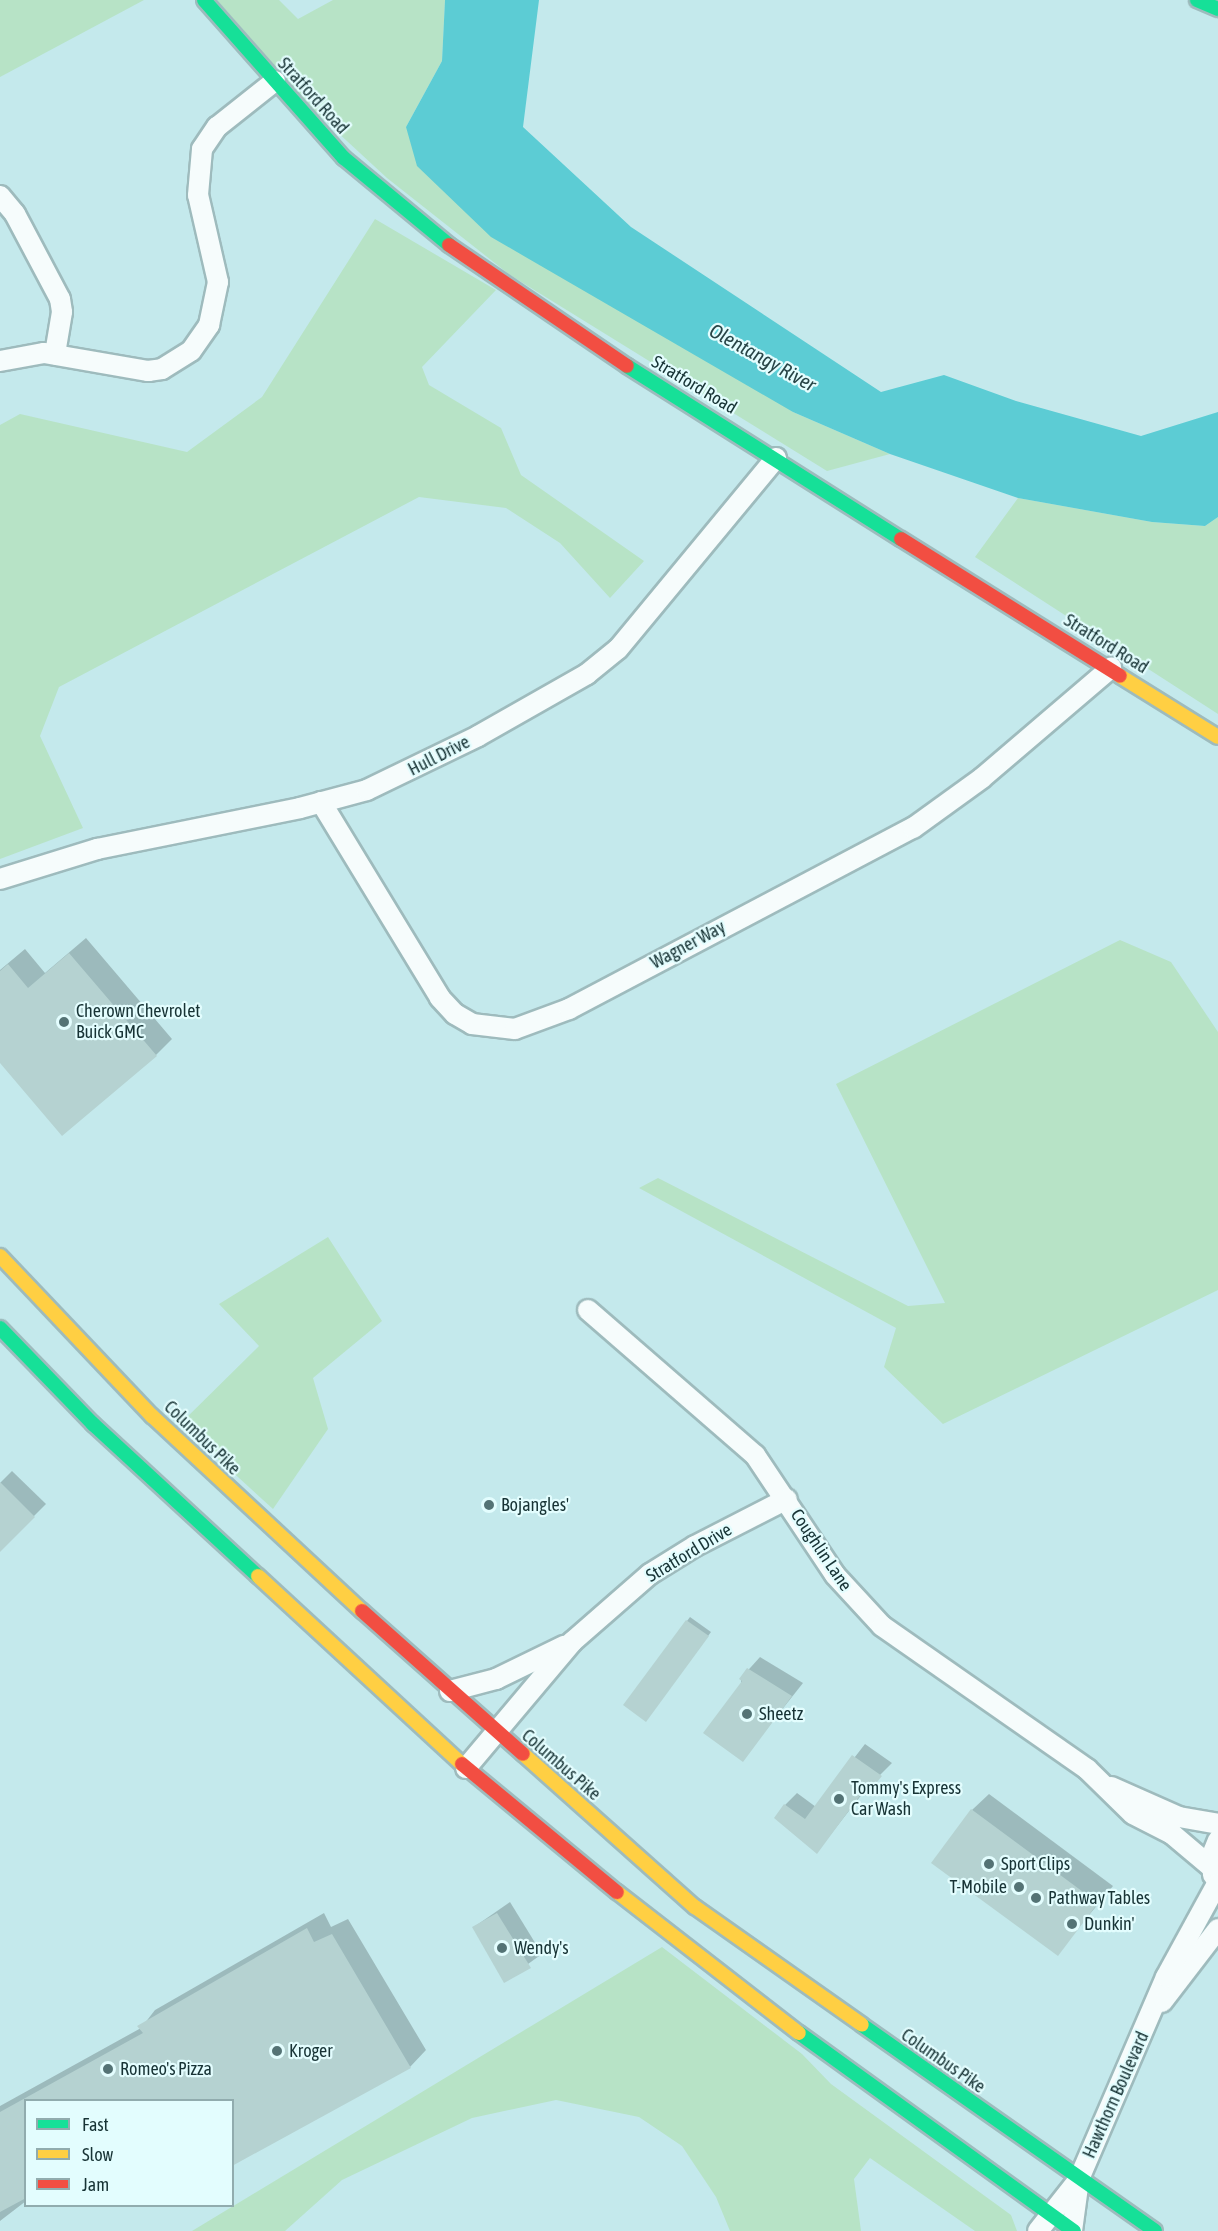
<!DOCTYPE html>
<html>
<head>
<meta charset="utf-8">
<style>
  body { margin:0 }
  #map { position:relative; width:1218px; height:2231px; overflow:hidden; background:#c4e9ec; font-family:"Asap Condensed",sans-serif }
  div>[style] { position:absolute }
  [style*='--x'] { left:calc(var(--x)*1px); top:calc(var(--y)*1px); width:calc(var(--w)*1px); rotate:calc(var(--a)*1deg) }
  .green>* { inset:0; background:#b7e3c6 }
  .water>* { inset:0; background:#5cccd4 }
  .shadow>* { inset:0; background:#0003 }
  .building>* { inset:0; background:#b5d2d1 }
  .roads { filter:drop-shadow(2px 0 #9ebbbd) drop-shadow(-2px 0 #9ebbbd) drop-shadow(0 2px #9ebbbd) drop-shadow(0 -2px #9ebbbd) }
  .street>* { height:20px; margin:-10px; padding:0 10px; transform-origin:10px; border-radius:10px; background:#f6fcfc }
  .fast>* { height:14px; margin:-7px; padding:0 7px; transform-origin:7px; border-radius:7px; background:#16e098 }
  .slow>* { height:14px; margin:-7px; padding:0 7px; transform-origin:7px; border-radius:7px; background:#ffcf43 }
  .jam>* { height:14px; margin:-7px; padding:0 7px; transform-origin:7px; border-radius:7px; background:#f24e42 }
  .dots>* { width:16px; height:16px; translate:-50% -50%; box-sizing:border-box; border:3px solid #e3fdfe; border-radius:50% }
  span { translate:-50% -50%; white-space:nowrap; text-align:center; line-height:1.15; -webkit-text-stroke:4.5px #e3fdfe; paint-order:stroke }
  .street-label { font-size:18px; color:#173335 }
  .poi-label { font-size:18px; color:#173335 }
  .left { translate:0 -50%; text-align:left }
  .right { translate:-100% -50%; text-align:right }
  .water-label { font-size:20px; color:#284547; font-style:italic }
  .legend { position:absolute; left:24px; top:2099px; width:210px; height:108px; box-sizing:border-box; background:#e3fdfe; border:2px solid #91acae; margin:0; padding:8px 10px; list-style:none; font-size:18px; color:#173335 }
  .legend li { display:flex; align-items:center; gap:12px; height:30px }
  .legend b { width:30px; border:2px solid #91acae }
</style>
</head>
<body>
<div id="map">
  <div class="green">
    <div style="clip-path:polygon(0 0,144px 0,0 77px)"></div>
    <div style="clip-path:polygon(217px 0,279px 0,298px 19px,333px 0,445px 0,442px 61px,406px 127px,793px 412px,890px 454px,827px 471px,510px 275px,387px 178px,308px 105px)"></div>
    <div style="clip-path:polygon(375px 219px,496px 290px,422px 367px,429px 385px,501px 428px,521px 475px,644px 561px,610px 598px,560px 543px,506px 508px,419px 497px,59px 687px,40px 736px,83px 828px,0 859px,0 425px,20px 414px,187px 452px,262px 397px)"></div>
    <div style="clip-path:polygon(1018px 498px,1152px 522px,1205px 526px,1218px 517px,1218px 714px,975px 557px)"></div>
    <div style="clip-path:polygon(1120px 940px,1171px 962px,1218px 1032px,1218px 1290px,943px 1424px,884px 1367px,896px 1328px,639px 1188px,658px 1178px,908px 1306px,945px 1303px,836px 1084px)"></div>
    <div style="clip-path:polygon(328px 1237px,382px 1321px,313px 1378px,328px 1429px,273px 1509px,180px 1424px,259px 1346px,219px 1304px)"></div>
    <div style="clip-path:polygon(662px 1947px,802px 2054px,831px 2084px,1011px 2215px,1017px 2231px,975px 2231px,870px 2158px,854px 2179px,861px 2231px,730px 2231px,716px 2197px,682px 2146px,639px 2117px,556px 2100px,472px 2118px,342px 2180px,285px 2231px,192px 2231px)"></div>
  </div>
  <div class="water">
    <div style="clip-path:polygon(445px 0,539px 0,523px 127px,631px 227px,881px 392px,944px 375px,1016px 401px,1141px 436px,1218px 412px,1218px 517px,1205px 526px,1152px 522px,1018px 498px,890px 454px,793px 412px,491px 237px,417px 166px,406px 127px,442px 61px)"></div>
  </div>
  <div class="shadow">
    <div style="clip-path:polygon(86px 938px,172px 1039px,156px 1055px,0 1061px,0 970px,25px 949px,45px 973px)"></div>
    <div style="clip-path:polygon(12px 1471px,46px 1504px,0 1550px,0 1483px)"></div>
    <div style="clip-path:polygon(690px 1617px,711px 1632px,649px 1716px,687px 1621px)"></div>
    <div style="clip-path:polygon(760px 1657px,803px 1683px,742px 1760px,741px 1678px)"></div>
    <div style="clip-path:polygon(865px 1744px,892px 1763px,866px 1789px,817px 1852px,785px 1805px,797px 1793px,816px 1807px)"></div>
    <div style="clip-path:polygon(989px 1794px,1113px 1886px,1057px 1954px,972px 1810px)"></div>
    <div style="clip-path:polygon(510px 1902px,542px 1954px,504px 1981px,474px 1927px)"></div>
    <div style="clip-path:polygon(324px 1913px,331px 1927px,348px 1919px,426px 2050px,410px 2067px,232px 2100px,26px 2100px,26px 2201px,0 2221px,0 2106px,141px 2028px,155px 2010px)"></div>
  </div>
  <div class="building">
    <div style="clip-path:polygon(69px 953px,157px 1056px,62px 1136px,0 1063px,0 971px,8px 964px,28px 988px)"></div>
    <div style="clip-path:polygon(0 1482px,35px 1517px,0 1552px)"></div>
    <div style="clip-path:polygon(686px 1620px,709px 1636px,646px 1722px,623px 1705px)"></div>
    <div style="clip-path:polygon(747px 1668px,792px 1696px,743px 1762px,703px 1733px,742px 1681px,739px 1679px)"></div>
    <div style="clip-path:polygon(852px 1755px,882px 1776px,868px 1793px,864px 1790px,817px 1854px,774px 1818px,784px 1804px,805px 1819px)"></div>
    <div style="clip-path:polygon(971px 1809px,1098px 1903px,1058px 1956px,931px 1863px)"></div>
    <div style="clip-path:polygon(497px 1913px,531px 1968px,504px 1983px,472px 1927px)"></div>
    <div style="clip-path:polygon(307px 1928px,314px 1942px,332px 1934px,411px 2068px,232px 2166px,232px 2100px,26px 2100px,26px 2198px,0 2212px,0 2112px,143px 2033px,137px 2026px)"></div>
  </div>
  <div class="roads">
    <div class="street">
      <div style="--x:0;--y:196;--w:23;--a:50"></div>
      <div style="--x:15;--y:214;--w:96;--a:62.1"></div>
      <div style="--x:60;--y:299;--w:13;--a:81"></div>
      <div style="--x:62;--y:312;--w:43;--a:99.5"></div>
      <div style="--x:0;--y:361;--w:45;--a:-10.3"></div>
      <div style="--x:44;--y:353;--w:106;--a:9.8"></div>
      <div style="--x:148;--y:371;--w:14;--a:-8"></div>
      <div style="--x:162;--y:369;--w:34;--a:-32"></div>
      <div style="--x:191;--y:351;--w:32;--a:-55"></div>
      <div style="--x:209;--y:325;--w:44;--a:-78.2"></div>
      <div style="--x:218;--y:282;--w:89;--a:-102.9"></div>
      <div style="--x:198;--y:195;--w:46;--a:-85"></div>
      <div style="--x:202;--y:149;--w:27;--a:-56"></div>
      <div style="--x:217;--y:127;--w:74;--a:-38.4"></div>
      <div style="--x:321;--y:802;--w:229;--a:58.7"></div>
      <div style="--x:440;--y:998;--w:22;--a:47"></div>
      <div style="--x:455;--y:1014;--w:20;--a:30"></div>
      <div style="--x:472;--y:1024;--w:43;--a:6.6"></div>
      <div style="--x:515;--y:1029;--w:58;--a:-20.3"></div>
      <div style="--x:569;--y:1009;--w:389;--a:-27.8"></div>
      <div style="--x:913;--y:828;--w:85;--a:-35.9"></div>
      <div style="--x:982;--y:778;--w:170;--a:-40.5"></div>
      <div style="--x:0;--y:879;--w:102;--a:-17.2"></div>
      <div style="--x:97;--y:849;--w:207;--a:-11.4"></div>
      <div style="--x:300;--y:808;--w:69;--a:-15"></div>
      <div style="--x:367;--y:790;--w:123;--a:-25.9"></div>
      <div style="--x:478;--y:736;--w:125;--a:-29.6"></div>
      <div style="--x:587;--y:674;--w:40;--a:-39"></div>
      <div style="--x:618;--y:649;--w:248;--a:-50.4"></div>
      <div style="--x:588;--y:1310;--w:221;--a:41"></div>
      <div style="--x:755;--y:1455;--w:144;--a:56.3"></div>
      <div style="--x:835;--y:1575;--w:69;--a:47.3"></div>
      <div style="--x:882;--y:1626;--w:250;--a:34.9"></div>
      <div style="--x:1087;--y:1769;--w:64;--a:44.4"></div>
      <div style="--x:1133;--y:1814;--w:44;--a:27.1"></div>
      <div style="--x:1172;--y:1834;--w:51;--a:40.2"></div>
      <div style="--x:450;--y:1691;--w:48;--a:-14.6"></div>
      <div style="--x:496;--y:1679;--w:76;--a:-25.9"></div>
      <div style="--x:466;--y:1768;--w:165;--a:-49.9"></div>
      <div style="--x:572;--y:1642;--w:103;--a:-41.1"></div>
      <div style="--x:650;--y:1574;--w:53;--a:-31.9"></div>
      <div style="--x:695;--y:1546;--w:103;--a:-27.1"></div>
      <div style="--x:1111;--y:1787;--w:74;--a:23.8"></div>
      <div style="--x:1179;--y:1817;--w:40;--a:10"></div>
      <div style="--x:1213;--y:1875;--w:20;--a:-93"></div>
      <div style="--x:1212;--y:1855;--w:16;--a:-68"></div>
      <div style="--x:1162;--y:2002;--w:92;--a:-52.5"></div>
      <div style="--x:1038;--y:2231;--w:66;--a:-51.7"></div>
      <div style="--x:1072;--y:2231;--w:52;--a:-82.3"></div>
      <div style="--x:1079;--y:2179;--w:220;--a:-66.7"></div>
      <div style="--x:1166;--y:1977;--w:106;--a:-61.3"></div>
    </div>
    <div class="fast">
      <div style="--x:204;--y:0;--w:211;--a:48.5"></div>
      <div style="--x:344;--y:158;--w:136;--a:39.6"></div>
      <div style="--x:1197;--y:0;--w:23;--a:23"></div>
      <div style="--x:627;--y:366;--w:324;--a:32.3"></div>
      <div style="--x:0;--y:1328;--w:134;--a:45.9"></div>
      <div style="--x:93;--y:1424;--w:224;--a:42.7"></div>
      <div style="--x:862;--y:2025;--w:358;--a:35.1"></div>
      <div style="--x:799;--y:2033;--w:339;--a:35.8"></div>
    </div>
    <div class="slow">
      <div style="--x:1120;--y:676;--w:115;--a:31.9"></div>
      <div style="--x:0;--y:1256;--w:221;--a:46.5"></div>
      <div style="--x:152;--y:1416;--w:287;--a:42.9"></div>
      <div style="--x:258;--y:1576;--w:277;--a:42.7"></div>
      <div style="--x:523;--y:1754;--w:230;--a:41.7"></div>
      <div style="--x:695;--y:1907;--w:204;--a:35.2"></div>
      <div style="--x:617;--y:1892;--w:230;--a:37.8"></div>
    </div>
    <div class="jam">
      <div style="--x:449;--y:245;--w:215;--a:34.2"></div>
      <div style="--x:901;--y:539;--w:258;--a:32"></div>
      <div style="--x:362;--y:1611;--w:215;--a:41.6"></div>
      <div style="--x:462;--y:1764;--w:201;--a:39.6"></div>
    </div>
  </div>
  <div class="dots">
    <div style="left:64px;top:1022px;background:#547375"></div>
    <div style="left:489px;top:1505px;background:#547375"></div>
    <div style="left:747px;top:1714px;background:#547375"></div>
    <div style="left:839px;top:1799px;background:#547375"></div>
    <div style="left:989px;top:1864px;background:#547375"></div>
    <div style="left:1019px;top:1887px;background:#547375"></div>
    <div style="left:1036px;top:1898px;background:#547375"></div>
    <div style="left:1072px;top:1924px;background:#547375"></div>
    <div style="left:502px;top:1948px;background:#547375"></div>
    <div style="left:277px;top:2051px;background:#547375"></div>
    <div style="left:108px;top:2069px;background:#547375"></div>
  </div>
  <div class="street-label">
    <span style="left:313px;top:96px;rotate:48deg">Stratford Road</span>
    <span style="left:694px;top:385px;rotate:31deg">Stratford Road</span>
    <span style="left:1106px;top:644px;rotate:32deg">Stratford Road</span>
    <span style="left:439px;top:756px;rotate:-27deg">Hull Drive</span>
    <span style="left:688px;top:945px;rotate:-28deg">Wagner Way</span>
    <span style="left:202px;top:1438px;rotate:44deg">Columbus Pike</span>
    <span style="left:821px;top:1550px;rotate:56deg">Coughlin Lane</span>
    <span style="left:689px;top:1553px;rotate:-31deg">Stratford Drive</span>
    <span style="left:561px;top:1765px;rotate:41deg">Columbus Pike</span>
    <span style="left:943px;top:2061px;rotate:35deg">Columbus Pike</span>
    <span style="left:1116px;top:2095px;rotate:-66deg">Hawthorn Boulevard</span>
  </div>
  <div class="poi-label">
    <span class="left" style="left:76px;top:1022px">Cherown Chevrolet<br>Buick GMC</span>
    <span class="left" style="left:501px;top:1505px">Bojangles'</span>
    <span class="left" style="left:759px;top:1714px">Sheetz</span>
    <span class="left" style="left:851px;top:1799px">Tommy's Express<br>Car Wash</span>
    <span class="left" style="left:1001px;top:1864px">Sport Clips</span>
    <span class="right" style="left:1007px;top:1887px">T-Mobile</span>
    <span class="left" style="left:1048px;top:1898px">Pathway Tables</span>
    <span class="left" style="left:1084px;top:1924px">Dunkin'</span>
    <span class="left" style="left:514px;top:1948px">Wendy's</span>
    <span class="left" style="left:289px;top:2051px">Kroger</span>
    <span class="left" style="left:120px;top:2069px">Romeo's Pizza</span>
  </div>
  <div class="water-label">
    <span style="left:763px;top:357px;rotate:29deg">Olentangy River</span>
  </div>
  <ul class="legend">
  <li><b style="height:8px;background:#16e098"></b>Fast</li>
  <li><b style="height:8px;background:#ffcf43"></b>Slow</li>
  <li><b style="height:8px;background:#f24e42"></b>Jam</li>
  </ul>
</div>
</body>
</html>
